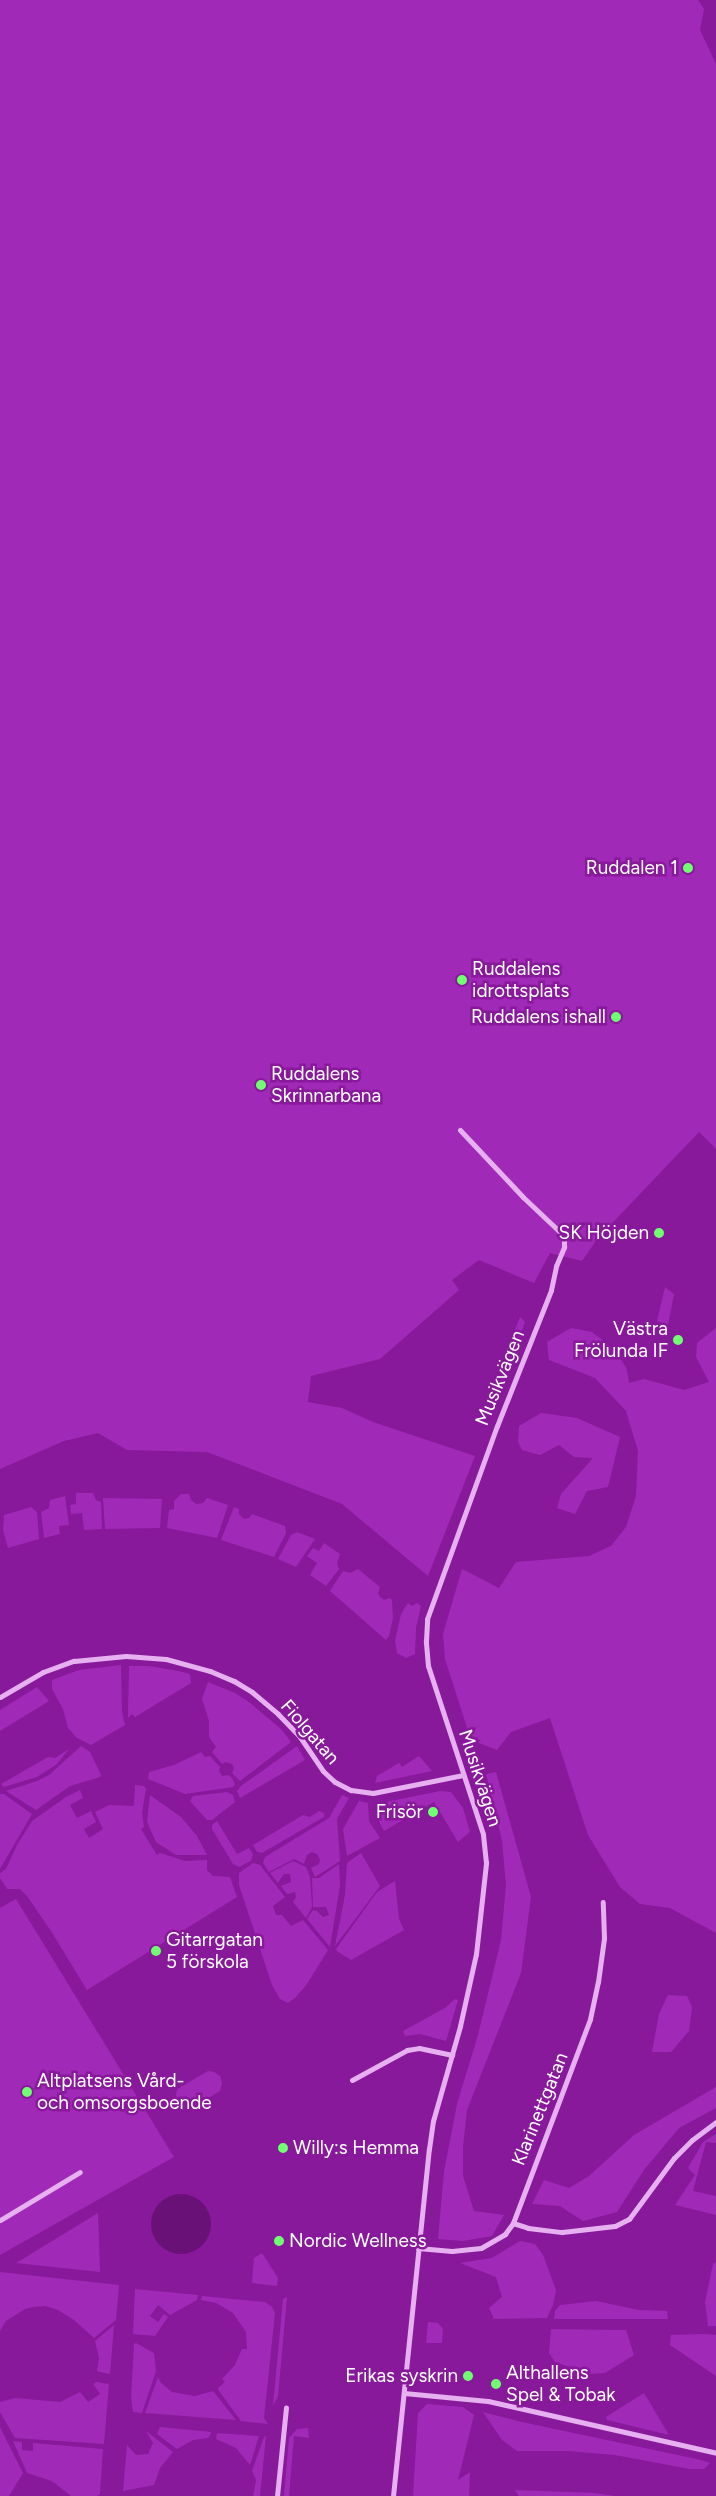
<!DOCTYPE html>
<html>
<head>
<meta charset="utf-8">
<style>
  body { margin:0 }
  #map { position:relative; width:716px; height:2496px; overflow:hidden; background:#88199b; font-family:Figtree,sans-serif }
  div>[style] { position:absolute }
  [style*='--x'] { left:calc(var(--x)*1px); top:calc(var(--y)*1px); width:calc(var(--w)*1px); rotate:calc(var(--a)*1deg) }
  .green>* { inset:0; background:#a129b7 }
  .water>* { inset:0; background:#6a1178 }
  .round { border-radius:50% }
  .street>* { height:5px; margin:-2.5px; padding:0 2.5px; transform-origin:2.5px; border-radius:2.5px; background:#e7b0f1 }
  .dots>* { width:14px; height:14px; translate:-50% -50%; box-sizing:border-box; border:2px solid #88199b; border-radius:50% }
  span { translate:-50% -50%; white-space:nowrap; text-align:center; line-height:1.15; -webkit-text-stroke:5px #88199b; paint-order:stroke }
  .poi-label { font-size:19px; color:#fff }
  .right { translate:-100% -50%; text-align:right }
  .left { translate:0 -50%; text-align:left }
  .street-label { font-size:19px; color:#fff }
</style>
</head>
<body>
<div id="map">
  <div class="green">
    <div style="clip-path:polygon(0 0,698px 0,704px 9px,700px 30px,716px 64px,716px 1149px,699px 1132px,598px 1238px,582px 1261px,550px 1253px,534px 1283px,479px 1260px,452px 1280px,459px 1290px,380px 1359px,311px 1376px,308px 1402px,342px 1408px,373px 1422px,475px 1456px,428px 1576px,342px 1504px,207px 1452px,127px 1450px,98px 1433px,64px 1441px,0 1469px)"></div>
    <div style="clip-path:polygon(665px 1287px,674px 1294px,668px 1325px,657px 1321px)"></div>
    <div style="clip-path:polygon(520px 1317px,525px 1322px,519px 1339px,510px 1359px,505px 1363px,502px 1362px)"></div>
    <div style="clip-path:polygon(571px 1328px,592px 1332px,616px 1350px,627px 1370px,629px 1383px,644px 1379px,684px 1390px,709px 1382px,696px 1357px,697px 1343px,716px 1328px,716px 1933px,670px 1908px,640px 1904px,620px 1887px,588px 1835px,550px 1718px,511px 1732px,497px 1750px,471px 1740px,445px 1659px,443px 1634px,462px 1569px,499px 1588px,516px 1562px,589px 1556px,611px 1546px,626px 1527px,636px 1496px,638px 1451px,626px 1411px,595px 1378px,549px 1360px,547px 1342px)"></div>
    <div style="clip-path:polygon(541px 1413px,577px 1418px,620px 1437px,608px 1487px,587px 1491px,575px 1514px,557px 1508px,561px 1494px,593px 1458px,574px 1457px,559px 1445px,540px 1455px,522px 1450px,518px 1442px,519px 1426px)"></div>
    <div style="clip-path:polygon(76px 1493px,93px 1493px,96px 1500px,101px 1502px,102px 1529px,84px 1530px,82px 1513px,71px 1514px,70px 1505px,76px 1504px)"></div>
    <div style="clip-path:polygon(181px 1494px,189px 1494px,191px 1500px,196px 1504px,203px 1503px,207px 1498px,228px 1505px,217px 1538px,167px 1528px,169px 1510px,174px 1509px,174px 1501px)"></div>
    <div style="clip-path:polygon(65px 1496px,69px 1525px,59px 1526px,60px 1534px,44px 1538px,41px 1512px,49px 1508px,50px 1500px)"></div>
    <div style="clip-path:polygon(103px 1498px,162px 1499px,160px 1528px,105px 1529px)"></div>
    <div style="clip-path:polygon(31px 1507px,37px 1512px,39px 1539px,8px 1548px,3px 1530px,4px 1515px)"></div>
    <div style="clip-path:polygon(234px 1507px,239px 1509px,239px 1514px,244px 1519px,249px 1518px,252px 1514px,285px 1526px,286px 1533px,274px 1557px,221px 1540px)"></div>
    <div style="clip-path:polygon(297px 1532px,315px 1539px,296px 1567px,278px 1559px,291px 1535px)"></div>
    <div style="clip-path:polygon(324px 1543px,340px 1554px,337px 1563px,339px 1569px,326px 1586px,310px 1575px,317px 1563px,307px 1556px,313px 1548px,319px 1551px)"></div>
    <div style="clip-path:polygon(358px 1569px,380px 1587px,378px 1593px,380px 1597px,384px 1600px,390px 1598px,392px 1600px,393px 1618px,389px 1636px,386px 1640px,330px 1591px,343px 1571px,350px 1573px)"></div>
    <div style="clip-path:polygon(408px 1603px,412px 1606px,417px 1603px,421px 1606px,416px 1628px,415px 1654px,406px 1658px,397px 1653px,395px 1641px,401px 1614px)"></div>
    <div style="clip-path:polygon(121px 1665px,122px 1712px,125px 1725px,91px 1745px,77px 1738px,68px 1728px,63px 1709px,52px 1689px,52px 1680px,79px 1670px)"></div>
    <div style="clip-path:polygon(129px 1666px,149px 1666px,178px 1671px,190px 1674px,191px 1683px,135px 1717px,132px 1714px,128px 1718px)"></div>
    <div style="clip-path:polygon(208px 1682px,235px 1693px,249px 1702px,282px 1730px,291px 1742px,240px 1781px,232px 1773px,234px 1768px,232px 1764px,226px 1762px,222px 1764px,212px 1752px,216px 1747px,209px 1737px,209px 1721px,202px 1699px)"></div>
    <div style="clip-path:polygon(37px 1687px,49px 1701px,0 1731px,0 1710px)"></div>
    <div style="clip-path:polygon(81px 1746px,90px 1752px,101px 1775px,100px 1777px,70px 1786px,36px 1810px,6px 1791px,37px 1781px,49px 1775px)"></div>
    <div style="clip-path:polygon(297px 1746px,305px 1760px,240px 1798px,237px 1791px,241px 1786px)"></div>
    <div style="clip-path:polygon(69px 1749px,57px 1764px,37px 1777px,4px 1787px,1px 1784px,48px 1757px,55px 1758px)"></div>
    <div style="clip-path:polygon(201px 1752px,205px 1757px,210px 1756px,220px 1767px,219px 1771px,222px 1776px,228px 1775px,232px 1778px,235px 1784px,233px 1787px,185px 1794px,148px 1779px,149px 1772px,174px 1765px)"></div>
    <div style="clip-path:polygon(419px 1756px,432px 1771px,375px 1783px,377px 1776px,399px 1763px,402px 1767px)"></div>
    <div style="clip-path:polygon(496px 1772px,531px 1897px,521px 1973px,467px 2110px,463px 2147px,463px 2176px,474px 2211px,504px 2215px,492px 2236px,463px 2241px,438px 2239px,444px 2172px,457px 2104px,478px 2035px,501px 1940px,506px 1885px,502px 1841px,486px 1774px)"></div>
    <div style="clip-path:polygon(135px 1785px,144px 1786px,146px 1789px,142px 1813px,144px 1827px,141px 1829px,157px 1855px,160px 1853px,185px 1861px,207px 1860px,207px 1870px,213px 1876px,230px 1877px,237px 1897px,87px 1990px,51px 1931px,27px 1896px,20px 1889px,7px 1889px,0 1878px,0 1873px,6px 1869px,17px 1845px,32px 1821px,66px 1797px,80px 1790px,83px 1798px,70px 1805px,77px 1818px,91px 1811px,96px 1822px,84px 1829px,89px 1838px,103px 1829px,95px 1812px,109px 1805px,134px 1806px)"></div>
    <div style="clip-path:polygon(440px 1791px,451px 1792px,463px 1808px,470px 1832px,458px 1842px,434px 1802px,384px 1831px,376px 1816px,376px 1804px)"></div>
    <div style="clip-path:polygon(227px 1792px,233px 1795px,235px 1802px,212px 1820px,207px 1820px,190px 1801px,193px 1796px)"></div>
    <div style="clip-path:polygon(0 1794px,4px 1794px,32px 1814px,0 1869px)"></div>
    <div style="clip-path:polygon(150px 1795px,181px 1817px,197px 1836px,207px 1855px,176px 1855px,156px 1842px,147px 1822px)"></div>
    <div style="clip-path:polygon(342px 1795px,349px 1798px,337px 1819px,340px 1861px,315px 1877px,311px 1868px,319px 1864px,320px 1860px,317px 1854px,312px 1852px,307px 1855px,304px 1864px,294px 1859px,269px 1872px,263px 1863px,265px 1857px,329px 1818px)"></div>
    <div style="clip-path:polygon(359px 1801px,368px 1803px,369px 1821px,380px 1838px,347px 1856px,343px 1829px)"></div>
    <div style="clip-path:polygon(319px 1811px,324px 1813px,324px 1817px,262px 1853px,257px 1852px,253px 1845px,303px 1815px,310px 1817px)"></div>
    <div style="clip-path:polygon(217px 1821px,237px 1854px,249px 1848px,253px 1854px,251px 1861px,239px 1867px,233px 1864px,212px 1829px,212px 1825px)"></div>
    <div style="clip-path:polygon(361px 1853px,380px 1886px,335px 1946px,345px 1895px,347px 1863px)"></div>
    <div style="clip-path:polygon(293px 1861px,306px 1867px,310px 1877px,312px 1907px,306px 1918px,293px 1902px,296px 1897px,295px 1892px,287px 1894px,281px 1886px,291px 1882px,290px 1874px,284px 1874px,278px 1883px,270px 1873px)"></div>
    <div style="clip-path:polygon(253px 1863px,260px 1865px,285px 1897px,273px 1906px,276px 1915px,282px 1915px,291px 1926px,303px 1920px,328px 1950px,307px 1984px,295px 1998px,288px 2003px,280px 1999px,272px 1985px,239px 1885px,239px 1873px)"></div>
    <div style="clip-path:polygon(339px 1864px,340px 1885px,330px 1947px,307px 1919px,313px 1910px,317px 1911px,323px 1917px,329px 1915px,326px 1907px,313px 1907px,312px 1878px,319px 1878px)"></div>
    <div style="clip-path:polygon(395px 1881px,399px 1919px,404px 1930px,351px 1960px,337px 1951px,336px 1949px,377px 1892px)"></div>
    <div style="clip-path:polygon(16px 1899px,174px 2157px,0 2255px,0 1908px)"></div>
    <div style="clip-path:polygon(668px 1995px,687px 1996px,692px 2007px,689px 2031px,671px 2052px,652px 2052px,659px 2014px)"></div>
    <div style="clip-path:polygon(455px 1999px,458px 2000px,446px 2041px,420px 2034px,405px 2036px,403px 2031px,445px 2008px)"></div>
    <div style="clip-path:polygon(208px 2071px,214px 2072px,220px 2076px,222px 2083px,220px 2091px,190px 2109px,180px 2107px,175px 2100px,177px 2089px)"></div>
    <div style="clip-path:polygon(716px 2087px,716px 2108px,679px 2128px,644px 2170px,617px 2212px,583px 2221px,560px 2206px,532px 2204px,544px 2180px,569px 2188px,589px 2176px,634px 2135px)"></div>
    <div style="clip-path:polygon(716px 2134px,716px 2143px,706px 2142px,693px 2191px,716px 2196px,716px 2215px,675px 2205px,695px 2175px,688px 2168px,703px 2142px)"></div>
    <div style="clip-path:polygon(98px 2213px,100px 2272px,16px 2263px)"></div>
    <div style="clip-path:polygon(520px 2241px,535px 2244px,543px 2255px,556px 2290px,553px 2305px,547px 2318px,494px 2319px,489px 2308px,502px 2297px,496px 2277px,460px 2263px,492px 2258px)"></div>
    <div style="clip-path:polygon(262px 2253px,278px 2278px,277px 2286px,252px 2283px,254px 2258px)"></div>
    <div style="clip-path:polygon(716px 2262px,716px 2326px,708px 2326px,705px 2302px,713px 2264px)"></div>
    <div style="clip-path:polygon(0 2272px,119px 2285px,116px 2320px,94px 2338px,74px 2320px,58px 2310px,45px 2306px,33px 2307px,25px 2309px,6px 2321px,0 2331px)"></div>
    <div style="clip-path:polygon(135px 2289px,198px 2295px,197px 2300px,170px 2315px,158px 2305px,150px 2316px,158px 2322px,164px 2314px,168px 2317px,155px 2336px,133px 2334px)"></div>
    <div style="clip-path:polygon(202px 2296px,265px 2302px,272px 2307px,275px 2313px,264px 2418px,268px 2424px,241px 2421px,219px 2391px,218px 2388px,225px 2382px,222px 2379px,235px 2365px,242px 2349px,247px 2349px,246px 2332px,233px 2313px,216px 2303px,201px 2300px)"></div>
    <div style="clip-path:polygon(287px 2297px,278px 2396px,273px 2406px,283px 2299px)"></div>
    <div style="clip-path:polygon(596px 2301px,639px 2310px,667px 2311px,668px 2319px,554px 2319px,555px 2311px,560px 2305px)"></div>
    <div style="clip-path:polygon(428px 2322px,438px 2323px,443px 2329px,442px 2343px,426px 2343px)"></div>
    <div style="clip-path:polygon(114px 2325px,110px 2374px,105px 2373px,97px 2371px,99px 2358px,95px 2341px)"></div>
    <div style="clip-path:polygon(551px 2329px,626px 2330px,634px 2355px,605px 2373px,590px 2374px,555px 2362px,549px 2353px)"></div>
    <div style="clip-path:polygon(705px 2334px,716px 2335px,716px 2376px,670px 2345px,671px 2335px)"></div>
    <div style="clip-path:polygon(136px 2343px,154px 2353px,156px 2371px,142px 2413px,133px 2412px,131px 2398px,134px 2344px)"></div>
    <div style="clip-path:polygon(158px 2377px,161px 2383px,172px 2392px,195px 2396px,213px 2391px,236px 2420px,145px 2413px)"></div>
    <div style="clip-path:polygon(96px 2382px,109px 2384px,104px 2444px,15px 2438px,0 2412px,0 2402px,15px 2398px,60px 2402px,80px 2392px,88px 2402px,100px 2394px,93px 2384px)"></div>
    <div style="clip-path:polygon(644px 2393px,669px 2435px,607px 2420px,606px 2417px)"></div>
    <div style="clip-path:polygon(427px 2404px,463px 2407px,474px 2415px,458px 2480px,470px 2472px,469px 2496px,413px 2496px,418px 2413px)"></div>
    <div style="clip-path:polygon(483px 2412px,522px 2422px,701px 2460px,710px 2463px,704px 2469px,690px 2469px,615px 2455px,568px 2451px,517px 2451px,502px 2440px)"></div>
    <div style="clip-path:polygon(0 2427px,23px 2473px,9px 2496px,0 2496px)"></div>
    <div style="clip-path:polygon(160px 2427px,211px 2432px,211px 2434px,208px 2438px,193px 2440px,177px 2449px,157px 2434px)"></div>
    <div style="clip-path:polygon(308px 2428px,309px 2438px,294px 2436px,289px 2496px,284px 2496px,289px 2438px,297px 2429px)"></div>
    <div style="clip-path:polygon(146px 2431px,173px 2452px,160px 2468px,154px 2485px,123px 2491px,127px 2445px,136px 2455px,148px 2454px,153px 2443px)"></div>
    <div style="clip-path:polygon(217px 2433px,259px 2436px,250px 2465px,236px 2448px,216px 2439px)"></div>
    <div style="clip-path:polygon(266px 2436px,260px 2496px,253px 2496px,256px 2480px,252px 2471px,264px 2437px)"></div>
    <div style="clip-path:polygon(13px 2441px,22px 2442px,22px 2450px,33px 2451px,33px 2443px,103px 2449px,100px 2494px,97px 2496px,71px 2496px,52px 2481px,27px 2473px)"></div>
    <div style="clip-path:polygon(515px 2490px,595px 2493px,615px 2496px,519px 2496px)"></div>
  </div>
  <div class="water">
    <div class="round" style="left:151px;top:2194px;width:60px;height:60px"></div>
  </div>
  <div class="street">
    <div style="--x:0;--y:1697;--w:50;--a:-30.2"></div>
    <div style="--x:43;--y:1672;--w:33;--a:-20"></div>
    <div style="--x:74;--y:1661;--w:52;--a:-5.5"></div>
    <div style="--x:126;--y:1656;--w:40;--a:4.3"></div>
    <div style="--x:166;--y:1659;--w:46;--a:15.3"></div>
    <div style="--x:210;--y:1671;--w:26;--a:23"></div>
    <div style="--x:234;--y:1681;--w:21;--a:31"></div>
    <div style="--x:252;--y:1692;--w:34;--a:40"></div>
    <div style="--x:278;--y:1714;--w:32;--a:46"></div>
    <div style="--x:300;--y:1737;--w:41;--a:55.9"></div>
    <div style="--x:323;--y:1771;--w:16;--a:43"></div>
    <div style="--x:335;--y:1782;--w:18;--a:27"></div>
    <div style="--x:351;--y:1790;--w:22;--a:8"></div>
    <div style="--x:373;--y:1793;--w:92;--a:-11.3"></div>
    <div style="--x:352;--y:2080;--w:63;--a:-28.6"></div>
    <div style="--x:407;--y:2050;--w:12;--a:-9"></div>
    <div style="--x:419;--y:2048;--w:34;--a:12"></div>
    <div style="--x:0;--y:2220;--w:93;--a:-31"></div>
    <div style="--x:513;--y:2223;--w:16;--a:18"></div>
    <div style="--x:528;--y:2228;--w:34;--a:7"></div>
    <div style="--x:562;--y:2232;--w:53;--a:-6.5"></div>
    <div style="--x:615;--y:2226;--w:16;--a:-27"></div>
    <div style="--x:629;--y:2219;--w:76;--a:-53.6"></div>
    <div style="--x:674;--y:2158;--w:25;--a:-45"></div>
    <div style="--x:692;--y:2140;--w:30;--a:-37"></div>
    <div style="--x:418;--y:2248;--w:34;--a:5"></div>
    <div style="--x:452;--y:2251;--w:29;--a:-6"></div>
    <div style="--x:481;--y:2248;--w:28;--a:-30"></div>
    <div style="--x:505;--y:2234;--w:14;--a:-54"></div>
    <div style="--x:513;--y:2223;--w:218;--a:-69.3"></div>
    <div style="--x:590;--y:2019;--w:38;--a:-78"></div>
    <div style="--x:598;--y:1982;--w:44;--a:-82.2"></div>
    <div style="--x:604;--y:1938;--w:36;--a:-92"></div>
    <div style="--x:404;--y:2393;--w:84;--a:5.4"></div>
    <div style="--x:488;--y:2401;--w:234;--a:12.8"></div>
    <div style="--x:277;--y:2496;--w:89;--a:-84.2"></div>
    <div style="--x:393;--y:2496;--w:349;--a:-84.1"></div>
    <div style="--x:429;--y:2149;--w:28;--a:-82"></div>
    <div style="--x:433;--y:2121;--w:99;--a:-74.1"></div>
    <div style="--x:460;--y:2026;--w:74;--a:-77.5"></div>
    <div style="--x:476;--y:1954;--w:92;--a:-83.7"></div>
    <div style="--x:486;--y:1863;--w:29;--a:-96"></div>
    <div style="--x:483;--y:1834;--w:177;--a:-108.1"></div>
    <div style="--x:428;--y:1666;--w:25;--a:-95"></div>
    <div style="--x:426;--y:1641;--w:22;--a:-87"></div>
    <div style="--x:427;--y:1619;--w:205;--a:-70.1"></div>
    <div style="--x:497;--y:1426;--w:146;--a:-68.3"></div>
    <div style="--x:551;--y:1290;--w:25;--a:-78"></div>
    <div style="--x:556;--y:1266;--w:21;--a:-67"></div>
    <div style="--x:564;--y:1247;--w:8;--a:-90"></div>
    <div style="--x:564;--y:1239;--w:8;--a:-120"></div>
    <div style="--x:560;--y:1232;--w:51;--a:-136.6"></div>
    <div style="--x:523;--y:1197;--w:92;--a:-133.2"></div>
  </div>
  <div class="dots">
    <div style="left:688px;top:868px;background:#70ff70"></div>
    <div style="left:462px;top:980px;background:#70ff70"></div>
    <div style="left:616px;top:1017px;background:#70ff70"></div>
    <div style="left:261px;top:1085px;background:#70ff70"></div>
    <div style="left:659px;top:1233px;background:#70ff70"></div>
    <div style="left:678px;top:1340px;background:#70ff70"></div>
    <div style="left:433px;top:1812px;background:#70ff70"></div>
    <div style="left:156px;top:1951px;background:#70ff70"></div>
    <div style="left:27px;top:2092px;background:#70ff70"></div>
    <div style="left:283px;top:2148px;background:#70ff70"></div>
    <div style="left:279px;top:2241px;background:#70ff70"></div>
    <div style="left:468px;top:2376px;background:#70ff70"></div>
    <div style="left:496px;top:2384px;background:#70ff70"></div>
  </div>
  <div class="poi-label">
    <span class="right" style="left:678px;top:868px">Ruddalen 1</span>
    <span class="left" style="left:472px;top:980px">Ruddalens<br>idrottsplats</span>
    <span class="right" style="left:606px;top:1017px">Ruddalens ishall</span>
    <span class="left" style="left:271px;top:1085px">Ruddalens<br>Skrinnarbana</span>
    <span class="right" style="left:649px;top:1233px">SK Höjden</span>
    <span class="right" style="left:668px;top:1340px">Västra<br>Frölunda IF</span>
    <span class="right" style="left:423px;top:1812px">Frisör</span>
    <span class="left" style="left:166px;top:1951px">Gitarrgatan<br>5 förskola</span>
    <span class="left" style="left:37px;top:2092px">Altplatsens Vård-<br>och omsorgsboende</span>
    <span class="left" style="left:293px;top:2148px">Willy:s Hemma</span>
    <span class="left" style="left:289px;top:2241px">Nordic Wellness</span>
    <span class="left" style="left:506px;top:2384px">Althallens<br>Spel &amp; Tobak</span>
    <span class="right" style="left:458px;top:2376px">Erikas syskrin</span>
  </div>
  <div class="street-label">
    <span style="left:500px;top:1378px;rotate:-68deg">Musikvägen</span>
    <span style="left:310px;top:1732px;rotate:49deg">Fiolgatan</span>
    <span style="left:480px;top:1778px;rotate:72deg">Musikvägen</span>
    <span style="left:540px;top:2109px;rotate:-68deg">Klarinettgatan</span>
  </div>
</div>
</body>
</html>
